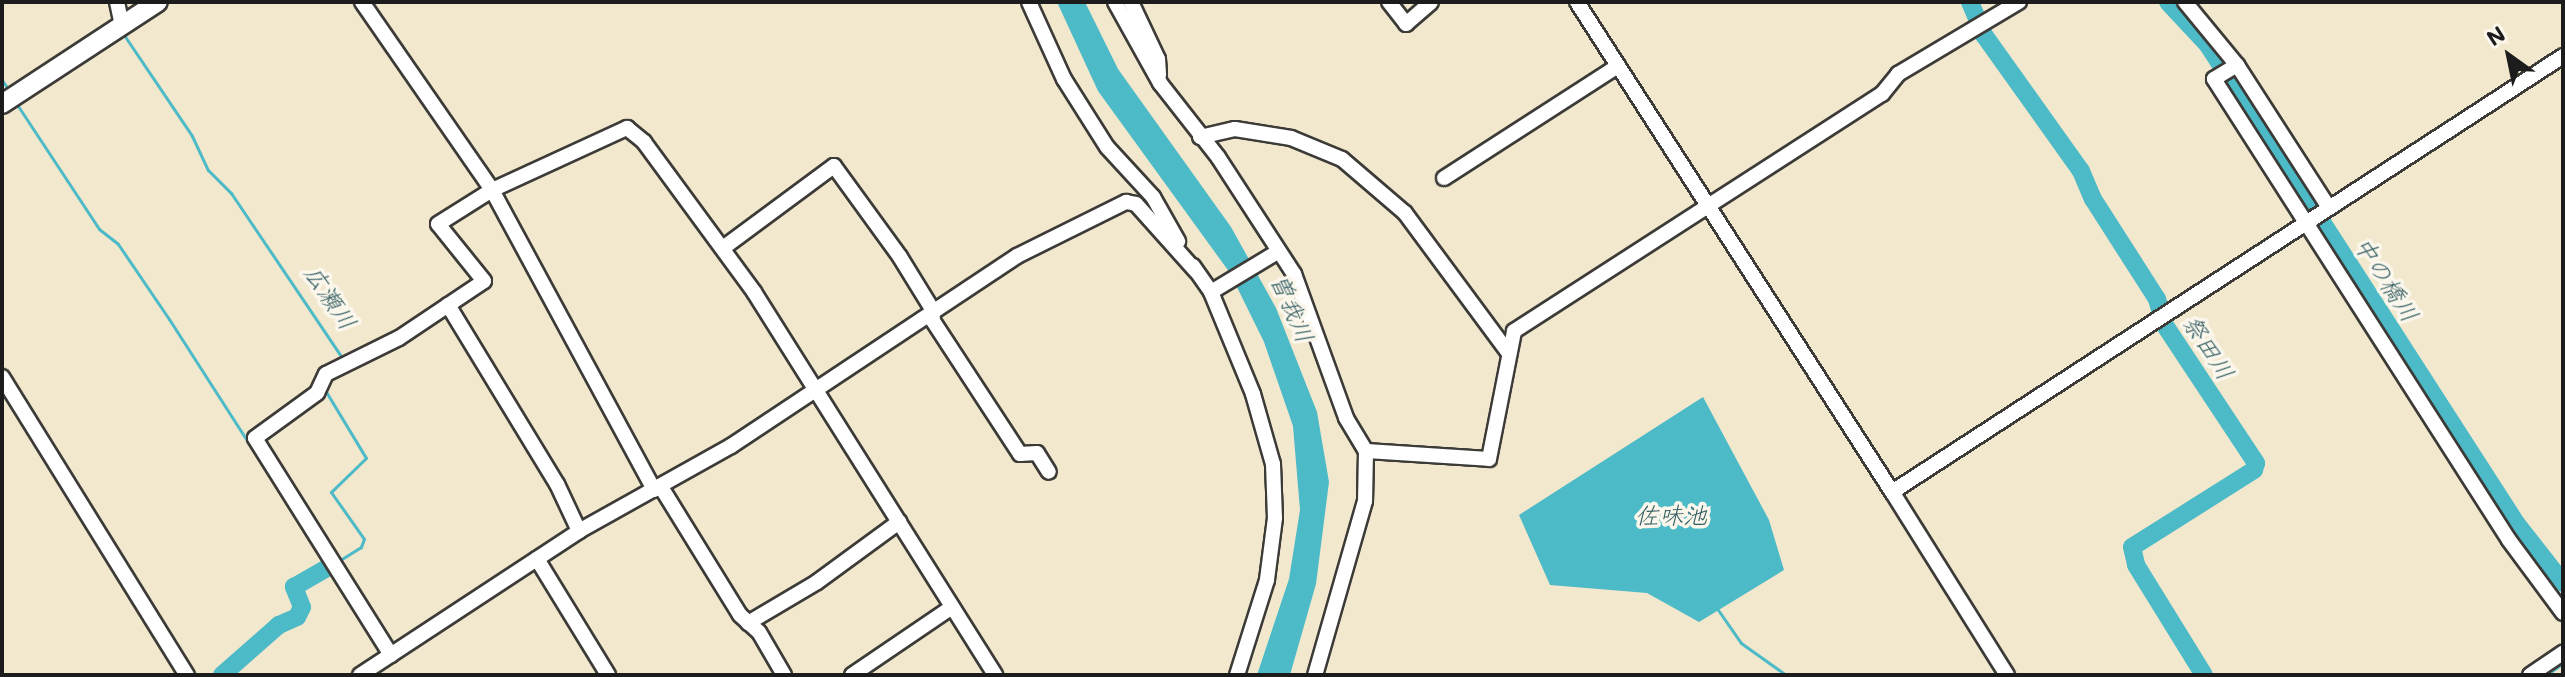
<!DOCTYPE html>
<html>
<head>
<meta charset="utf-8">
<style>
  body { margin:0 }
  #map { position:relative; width:2565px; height:677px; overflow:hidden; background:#f2e8ce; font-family:Mali,"Klee One",sans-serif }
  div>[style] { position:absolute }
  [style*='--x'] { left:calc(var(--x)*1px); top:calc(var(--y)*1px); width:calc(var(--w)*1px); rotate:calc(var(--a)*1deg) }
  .water>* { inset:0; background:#4dbac7 }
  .stream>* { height:3px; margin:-1.5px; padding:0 1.5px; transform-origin:1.5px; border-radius:1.5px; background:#4dbac7 }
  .river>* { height:18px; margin:-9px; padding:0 9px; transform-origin:9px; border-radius:9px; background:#4dbac7 }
  .roads { filter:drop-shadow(2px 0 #3c3b37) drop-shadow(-2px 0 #3c3b37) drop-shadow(0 2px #3c3b37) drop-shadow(0 -2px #3c3b37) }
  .minor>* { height:14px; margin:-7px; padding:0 7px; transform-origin:7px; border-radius:7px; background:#fff }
  .major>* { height:18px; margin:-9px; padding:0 9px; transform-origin:9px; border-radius:9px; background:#fff }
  span { translate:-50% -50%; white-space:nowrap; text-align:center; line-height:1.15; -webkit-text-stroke:7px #fbf7ec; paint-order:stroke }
  .water-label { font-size:24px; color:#305b60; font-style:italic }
  .frame { position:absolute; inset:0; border:4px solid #1c1c1c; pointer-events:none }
  .north { position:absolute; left:2469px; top:16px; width:80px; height:80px; -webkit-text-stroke:6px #fbf7ec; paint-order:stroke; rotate:327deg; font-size:22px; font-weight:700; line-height:32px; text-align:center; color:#1c1c1c }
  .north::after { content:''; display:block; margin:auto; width:28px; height:36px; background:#1c1c1c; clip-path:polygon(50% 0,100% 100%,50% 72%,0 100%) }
</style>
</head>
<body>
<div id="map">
  <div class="water">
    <div style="clip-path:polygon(1057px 2px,1085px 2px,1118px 69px,1231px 227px,1276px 308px,1317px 412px,1329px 482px,1316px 584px,1290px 675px,1257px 675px,1289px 579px,1300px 510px,1293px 426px,1264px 342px,1230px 273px,1098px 91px)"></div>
    <div style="clip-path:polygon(1703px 397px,1769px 520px,1784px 570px,1699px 622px,1647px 593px,1550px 585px,1519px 515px)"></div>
  </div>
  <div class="stream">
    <div style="--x:124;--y:35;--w:122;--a:56"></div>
    <div style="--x:192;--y:136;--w:38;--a:65"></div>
    <div style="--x:208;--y:170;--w:33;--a:45"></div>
    <div style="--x:231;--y:193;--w:200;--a:56"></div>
    <div style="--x:2;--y:80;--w:11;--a:56"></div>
    <div style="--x:18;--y:106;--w:147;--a:56.6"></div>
    <div style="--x:99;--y:229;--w:24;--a:38"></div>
    <div style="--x:118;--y:244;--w:91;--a:55.8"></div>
    <div style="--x:169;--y:319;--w:282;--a:57.3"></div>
    <div style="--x:325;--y:390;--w:79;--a:58.9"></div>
    <div style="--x:366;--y:458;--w:49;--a:135.8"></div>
    <div style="--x:331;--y:492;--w:57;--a:54.9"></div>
    <div style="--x:364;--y:539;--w:9;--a:111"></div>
    <div style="--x:361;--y:547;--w:28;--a:148"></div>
    <div style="--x:1716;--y:607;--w:44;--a:55.2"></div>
    <div style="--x:1741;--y:643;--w:55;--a:35.4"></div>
    <div style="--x:2546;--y:675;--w:21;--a:-35"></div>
  </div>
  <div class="river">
    <div style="--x:1970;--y:2;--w:36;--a:67"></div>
    <div style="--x:1984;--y:35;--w:167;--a:54.5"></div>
    <div style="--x:2081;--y:171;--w:30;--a:67"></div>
    <div style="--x:2093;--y:199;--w:119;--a:57.4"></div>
    <div style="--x:2157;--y:299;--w:26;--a:74"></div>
    <div style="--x:2164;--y:324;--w:167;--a:56.5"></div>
    <div style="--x:2256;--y:463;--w:7;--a:106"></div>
    <div style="--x:2254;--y:470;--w:144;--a:147.7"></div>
    <div style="--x:2132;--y:547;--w:18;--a:77"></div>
    <div style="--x:2136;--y:565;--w:129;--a:58.3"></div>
    <div style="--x:2168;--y:2;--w:59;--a:47.1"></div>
    <div style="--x:2208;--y:45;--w:569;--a:57.2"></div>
    <div style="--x:2516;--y:523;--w:76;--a:51.9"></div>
    <div style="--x:222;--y:675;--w:76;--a:-41.3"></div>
    <div style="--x:279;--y:625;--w:20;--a:-24"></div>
    <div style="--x:297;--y:617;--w:11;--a:-63"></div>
    <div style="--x:302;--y:607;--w:22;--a:-112"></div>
    <div style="--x:294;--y:587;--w:39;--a:-30"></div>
  </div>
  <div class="roads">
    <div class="minor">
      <div style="--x:117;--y:2;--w:25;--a:78"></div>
      <div style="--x:362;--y:2;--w:229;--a:55.3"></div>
      <div style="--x:492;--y:190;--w:341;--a:61.6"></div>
      <div style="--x:1029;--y:2;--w:85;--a:65.6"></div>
      <div style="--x:1064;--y:79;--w:80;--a:57.7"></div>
      <div style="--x:1107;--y:147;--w:68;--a:47.4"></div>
      <div style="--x:1153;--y:197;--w:51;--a:60.4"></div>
      <div style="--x:1115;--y:2;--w:93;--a:60.9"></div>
      <div style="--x:1160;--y:83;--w:94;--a:51.9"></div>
      <div style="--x:1218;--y:157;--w:140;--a:57"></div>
      <div style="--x:1294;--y:274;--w:153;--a:70.1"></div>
      <div style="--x:1346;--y:418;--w:39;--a:59"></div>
      <div style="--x:1366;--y:451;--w:50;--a:91.1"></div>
      <div style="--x:1365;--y:501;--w:181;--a:106"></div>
      <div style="--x:1131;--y:2;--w:63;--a:64.7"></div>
      <div style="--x:1158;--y:59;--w:16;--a:86"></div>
      <div style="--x:1389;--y:2;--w:28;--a:52"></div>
      <div style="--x:1406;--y:24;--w:33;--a:-41"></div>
      <div style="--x:1577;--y:2;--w:583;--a:57.26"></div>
      <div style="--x:2185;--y:2;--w:82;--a:50.5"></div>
      <div style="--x:2237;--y:65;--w:168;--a:57.2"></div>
      <div style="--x:2237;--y:65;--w:27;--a:149"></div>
      <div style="--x:2214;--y:79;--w:547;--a:57.38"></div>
      <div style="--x:2509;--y:540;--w:91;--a:53.5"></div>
      <div style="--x:1200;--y:137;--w:36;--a:-13"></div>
      <div style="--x:1235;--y:129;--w:57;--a:9.1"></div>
      <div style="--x:1291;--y:138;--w:55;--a:22.4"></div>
      <div style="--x:1342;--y:159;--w:83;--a:40.6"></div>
      <div style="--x:1405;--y:213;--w:172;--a:53.5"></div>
      <div style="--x:1444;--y:178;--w:207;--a:-32.8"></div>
      <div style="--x:723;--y:248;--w:138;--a:-36.5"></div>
      <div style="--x:834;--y:166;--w:112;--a:54"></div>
      <div style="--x:900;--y:257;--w:61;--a:58.4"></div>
      <div style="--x:932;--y:309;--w:12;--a:85"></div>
      <div style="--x:933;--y:321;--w:159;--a:56.8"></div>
      <div style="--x:1020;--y:454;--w:17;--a:-3"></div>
      <div style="--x:1037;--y:453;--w:22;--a:58"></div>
      <div style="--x:1193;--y:266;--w:32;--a:55"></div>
      <div style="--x:1211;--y:292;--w:110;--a:67.6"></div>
      <div style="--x:1253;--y:394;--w:73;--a:74.1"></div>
      <div style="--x:1273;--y:464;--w:54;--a:87.9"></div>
      <div style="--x:1275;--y:518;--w:63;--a:97.4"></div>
      <div style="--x:1267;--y:580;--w:100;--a:107.5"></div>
      <div style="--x:1211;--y:292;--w:79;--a:-31.1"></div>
      <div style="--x:448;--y:305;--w:210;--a:58.7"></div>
      <div style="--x:557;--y:484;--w:52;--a:64.9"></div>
      <div style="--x:2;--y:377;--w:351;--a:58.2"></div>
      <div style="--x:1366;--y:451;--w:123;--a:3.7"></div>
      <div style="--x:1489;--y:459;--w:130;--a:-78.9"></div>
      <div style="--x:1514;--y:331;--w:438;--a:-32.8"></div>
      <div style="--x:1882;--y:94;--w:26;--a:-51"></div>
      <div style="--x:1898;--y:74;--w:141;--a:-30.8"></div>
      <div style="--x:661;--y:487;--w:150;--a:58.3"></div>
      <div style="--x:740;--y:615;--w:25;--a:42"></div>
      <div style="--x:759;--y:632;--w:50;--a:59.8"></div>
      <div style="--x:537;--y:559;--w:136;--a:58.5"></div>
      <div style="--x:748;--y:623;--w:80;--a:-30.7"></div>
      <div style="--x:817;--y:582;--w:102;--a:-36.2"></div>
      <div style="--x:391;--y:655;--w:256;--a:-122.1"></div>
      <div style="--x:255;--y:438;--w:77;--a:-36"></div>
      <div style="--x:317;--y:393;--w:21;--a:-65"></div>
      <div style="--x:326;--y:374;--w:81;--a:-26.3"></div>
      <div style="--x:399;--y:338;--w:102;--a:-33.8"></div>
      <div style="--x:484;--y:281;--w:73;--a:-128.9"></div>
      <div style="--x:438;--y:224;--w:64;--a:-32.2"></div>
      <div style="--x:492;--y:190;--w:149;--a:-24.7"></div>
      <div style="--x:627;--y:128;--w:22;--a:39"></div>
      <div style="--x:644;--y:142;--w:186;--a:53.7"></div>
      <div style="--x:754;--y:292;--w:453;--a:57.8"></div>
      <div style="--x:360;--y:675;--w:262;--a:-33.3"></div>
      <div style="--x:579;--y:531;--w:174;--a:-29.2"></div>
      <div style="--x:731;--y:446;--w:343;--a:-33.6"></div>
      <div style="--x:1017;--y:256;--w:122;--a:-26.4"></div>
      <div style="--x:1126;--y:202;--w:10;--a:11"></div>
      <div style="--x:1136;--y:204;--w:90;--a:48.2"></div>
      <div style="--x:852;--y:675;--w:121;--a:-34.2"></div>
      <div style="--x:2007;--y:675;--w:216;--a:-122.1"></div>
      <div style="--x:1892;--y:492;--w:800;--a:-33.01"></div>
      <div style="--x:2530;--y:675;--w:40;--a:-34"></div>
    </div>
    <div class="major">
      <div style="--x:2;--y:104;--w:186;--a:-33.2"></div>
    </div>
  </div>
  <div class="water-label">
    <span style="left:2387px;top:279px;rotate:57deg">中の橋川</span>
    <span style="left:331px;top:297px;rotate:56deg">広瀬川</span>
    <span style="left:1293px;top:308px;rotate:67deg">曽我川</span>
    <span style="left:2209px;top:347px;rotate:57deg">祭田川</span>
    <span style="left:1671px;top:515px">佐味池</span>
  </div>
  <div class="frame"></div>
  <div class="north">N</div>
</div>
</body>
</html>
